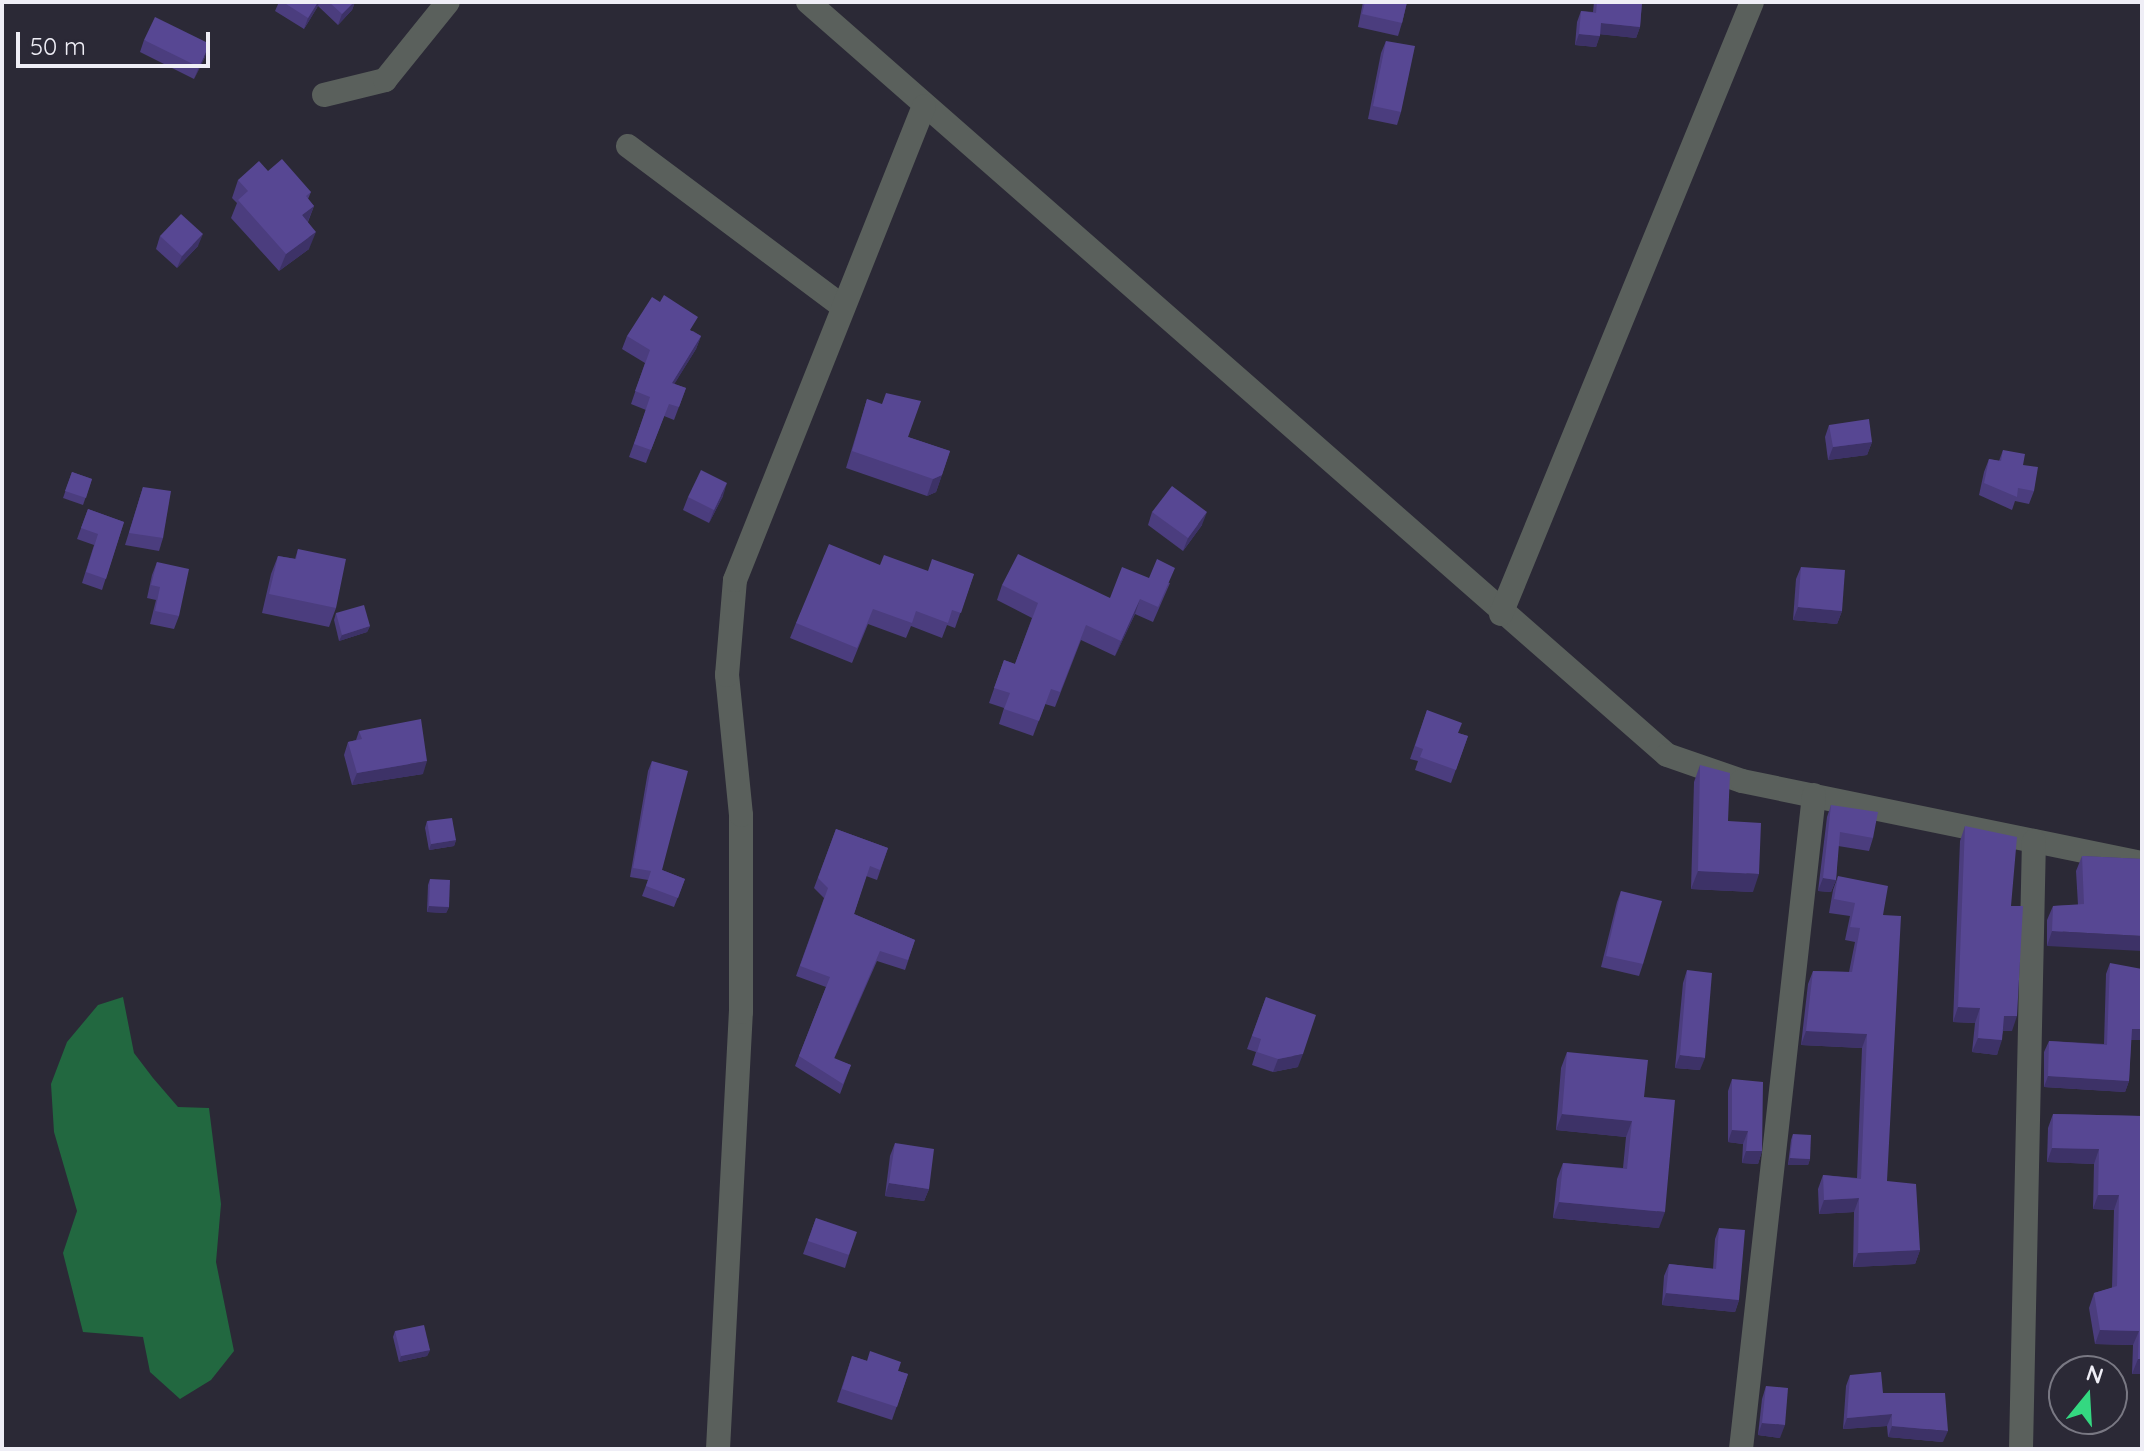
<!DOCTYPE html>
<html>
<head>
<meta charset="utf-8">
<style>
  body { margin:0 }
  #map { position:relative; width:2144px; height:1451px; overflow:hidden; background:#2b2936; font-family:Quicksand,sans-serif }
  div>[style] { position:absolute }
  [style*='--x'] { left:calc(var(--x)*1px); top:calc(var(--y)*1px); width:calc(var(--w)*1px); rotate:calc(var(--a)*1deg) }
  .forest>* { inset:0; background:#226840 }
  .minor>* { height:24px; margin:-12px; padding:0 12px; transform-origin:12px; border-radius:12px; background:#5a605c }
  .wall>* { inset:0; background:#4b3d7e }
  .shaded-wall>* { inset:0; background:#3d3267 }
  .building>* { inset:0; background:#574793 }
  span { translate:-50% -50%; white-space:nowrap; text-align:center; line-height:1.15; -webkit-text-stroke:8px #2b2936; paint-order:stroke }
  .frame { position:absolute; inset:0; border:4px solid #efeef6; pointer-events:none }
  .north { position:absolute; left:2048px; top:1355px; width:80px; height:80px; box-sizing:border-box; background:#2b2936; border:2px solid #797883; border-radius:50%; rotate:18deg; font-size:22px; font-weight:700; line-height:32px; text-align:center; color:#efeef6 }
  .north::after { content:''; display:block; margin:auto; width:28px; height:36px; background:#34d881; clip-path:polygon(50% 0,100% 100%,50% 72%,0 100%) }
  .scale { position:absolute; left:16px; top:32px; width:194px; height:36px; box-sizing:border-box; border:4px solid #efeef6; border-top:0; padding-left:10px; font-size:24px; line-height:28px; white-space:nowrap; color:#efeef6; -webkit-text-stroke:6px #2b2936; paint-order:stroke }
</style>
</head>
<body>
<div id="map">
  <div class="forest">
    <div style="clip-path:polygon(123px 997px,134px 1053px,153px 1078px,178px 1107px,209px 1108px,221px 1204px,216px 1262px,234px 1351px,211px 1380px,180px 1399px,150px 1372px,143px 1337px,83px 1332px,63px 1253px,77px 1211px,54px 1132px,51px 1084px,67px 1042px,98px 1005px)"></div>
  </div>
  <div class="minor">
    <div style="--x:808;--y:2;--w:1142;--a:41.24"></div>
    <div style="--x:1667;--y:755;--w:79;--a:19.1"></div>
    <div style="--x:1742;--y:781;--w:408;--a:11.6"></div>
    <div style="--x:324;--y:95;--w:63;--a:-13.8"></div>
    <div style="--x:385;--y:80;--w:100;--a:-51.1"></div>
    <div style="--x:628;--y:146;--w:269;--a:36.8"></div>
    <div style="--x:1501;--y:614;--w:661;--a:-67.7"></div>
    <div style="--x:718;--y:1449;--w:438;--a:-87"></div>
    <div style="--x:741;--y:1012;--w:197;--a:-90"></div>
    <div style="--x:741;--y:815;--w:141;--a:-95.7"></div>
    <div style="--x:727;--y:675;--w:95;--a:-85.2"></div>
    <div style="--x:735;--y:580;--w:510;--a:-68.26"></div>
    <div style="--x:1741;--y:1449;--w:658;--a:-83.63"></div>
    <div style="--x:2021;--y:1449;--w:608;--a:-88.78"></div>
  </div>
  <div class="wall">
    <div style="clip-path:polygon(279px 2px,355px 2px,352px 10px,338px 25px,318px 6px,304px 29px,275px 11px)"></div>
    <div style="clip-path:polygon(1363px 2px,1407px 2px,1402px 23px,1398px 36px,1358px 27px)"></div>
    <div style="clip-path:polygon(1594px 2px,1642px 2px,1640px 27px,1636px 38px,1600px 34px,1596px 47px,1575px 45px,1577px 22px,1581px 11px,1593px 12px)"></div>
    <div style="clip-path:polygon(144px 40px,205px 57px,194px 79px,140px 52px)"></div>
    <div style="clip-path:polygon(1386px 41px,1401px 112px,1397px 125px,1368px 119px,1381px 53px)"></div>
    <div style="clip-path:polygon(268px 171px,311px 192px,308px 199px,314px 206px,308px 222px,309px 249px,279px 271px,231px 218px,237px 203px,232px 198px,238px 180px)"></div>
    <div style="clip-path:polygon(160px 236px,198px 246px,177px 268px,156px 249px)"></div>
    <div style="clip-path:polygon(693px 331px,701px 336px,696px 349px,674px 384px,686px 388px,674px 420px,664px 416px,646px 463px,629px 457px,646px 410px,631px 404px,645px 363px,622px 349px,627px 336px)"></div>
    <div style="clip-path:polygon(867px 399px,908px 437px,950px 451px,936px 492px,927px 496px,846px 468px)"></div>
    <div style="clip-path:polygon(1829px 425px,1872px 442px,1867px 455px,1828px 460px,1825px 437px)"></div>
    <div style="clip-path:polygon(2003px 450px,2023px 465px,2034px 491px,2029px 504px,2015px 501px,2012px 510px,1979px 495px,1984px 472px,1989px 459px,1999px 461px)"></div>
    <div style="clip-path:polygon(72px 472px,92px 479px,83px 505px,63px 498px)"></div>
    <div style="clip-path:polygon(143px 487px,163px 538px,159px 551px,125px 545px)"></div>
    <div style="clip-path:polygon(723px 496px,709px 523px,683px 510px,688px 497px)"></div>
    <div style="clip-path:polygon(88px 509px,124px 522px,102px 590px,82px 583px,94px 545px,77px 539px)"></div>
    <div style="clip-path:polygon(1152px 512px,1202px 525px,1183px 551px,1148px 525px)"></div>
    <div style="clip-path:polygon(298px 549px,336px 608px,329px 627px,262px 613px,271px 574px,278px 556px,295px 559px)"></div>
    <div style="clip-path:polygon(157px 562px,179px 616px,174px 629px,150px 624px,156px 600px,147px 598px,152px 575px)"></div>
    <div style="clip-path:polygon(880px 565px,928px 571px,974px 574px,955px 628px,947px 625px,942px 638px,911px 626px,906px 638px,868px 624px,852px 663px,790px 638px,796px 623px)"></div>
    <div style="clip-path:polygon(1801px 567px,1842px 611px,1837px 624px,1793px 620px,1796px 579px)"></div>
    <div style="clip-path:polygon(1149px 578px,1170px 583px,1153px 622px,1135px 614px,1115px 656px,1081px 640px,1055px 707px,1045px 704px,1033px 736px,999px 724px,1004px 708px,989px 703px,1004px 660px,1015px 664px,1032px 618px,997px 600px,1002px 585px,1110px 598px)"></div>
    <div style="clip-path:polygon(336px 613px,370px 626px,367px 632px,339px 641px,334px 620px)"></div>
    <div style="clip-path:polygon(1427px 710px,1458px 733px,1468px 736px,1451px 783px,1415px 770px,1418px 761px,1410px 759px)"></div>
    <div style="clip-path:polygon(359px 731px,423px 774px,352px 785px,344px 755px,348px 742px,356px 740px)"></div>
    <div style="clip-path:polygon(652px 761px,662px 870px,685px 879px,674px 907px,642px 896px,648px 880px,630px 877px,648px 771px)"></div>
    <div style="clip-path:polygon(1700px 765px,1728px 821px,1753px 892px,1691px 889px,1694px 782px)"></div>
    <div style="clip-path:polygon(1831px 805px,1873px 838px,1869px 851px,1838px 846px,1836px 880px,1831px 892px,1818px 891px,1827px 817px)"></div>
    <div style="clip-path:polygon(427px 821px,456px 840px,454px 846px,429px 850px,425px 828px)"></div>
    <div style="clip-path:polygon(1965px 826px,2011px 906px,2012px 1031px,2003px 1031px,1997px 1055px,1972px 1052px,1975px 1023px,1953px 1022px,1960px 841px)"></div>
    <div style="clip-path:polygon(836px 829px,888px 848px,877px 880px,866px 876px,854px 914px,915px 940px,905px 970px,877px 961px,834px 1059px,851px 1065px,840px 1094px,795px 1066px,826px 987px,796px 976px,824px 898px,814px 888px)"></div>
    <div style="clip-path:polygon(2082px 856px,2142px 859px,2047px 946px,2047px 920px,2053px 906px,2078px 905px,2076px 871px)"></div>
    <div style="clip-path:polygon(1838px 876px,1883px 915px,1887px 1181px,1920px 1250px,1915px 1264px,1853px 1267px,1854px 1212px,1819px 1214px,1818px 1189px,1823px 1175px,1857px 1178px,1862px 1048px,1801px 1045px,1808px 984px,1813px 971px,1849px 972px,1855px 942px,1845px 940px,1850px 916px,1829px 913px,1833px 890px)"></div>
    <div style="clip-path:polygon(430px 879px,449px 907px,446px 913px,427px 912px,428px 885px)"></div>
    <div style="clip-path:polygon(1621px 891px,1643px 964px,1639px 976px,1601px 967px,1617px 902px)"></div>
    <div style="clip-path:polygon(2110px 963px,2142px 1040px,2131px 1040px,2129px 1081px,2125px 1092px,2044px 1087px,2044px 1052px,2049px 1041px,2104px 1044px,2106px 974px)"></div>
    <div style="clip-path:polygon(1687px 970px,1700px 1070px,1675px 1068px,1683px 983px)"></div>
    <div style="clip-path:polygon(1266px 997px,1298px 1067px,1273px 1072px,1252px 1065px,1256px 1052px,1247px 1049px)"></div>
    <div style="clip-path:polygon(1567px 1052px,1644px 1097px,1659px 1228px,1553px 1218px,1557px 1179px,1563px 1163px,1623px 1168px,1626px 1137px,1556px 1130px,1561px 1068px)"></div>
    <div style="clip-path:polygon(1732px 1079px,1762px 1151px,1758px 1164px,1742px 1163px,1743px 1144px,1728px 1142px,1728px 1091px)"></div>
    <div style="clip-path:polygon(2053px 1114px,2142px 1116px,2142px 1374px,2132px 1374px,2133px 1345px,2095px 1344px,2089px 1308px,2094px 1293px,2112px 1288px,2114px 1210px,2093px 1209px,2094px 1164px,2047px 1162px,2048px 1128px)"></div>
    <div style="clip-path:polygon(1793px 1134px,1810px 1159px,1808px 1165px,1788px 1165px,1791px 1140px)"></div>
    <div style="clip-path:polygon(895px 1143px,929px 1189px,924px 1201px,885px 1196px,890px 1156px)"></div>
    <div style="clip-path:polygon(816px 1218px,849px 1255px,845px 1268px,803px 1254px)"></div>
    <div style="clip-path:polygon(1719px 1228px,1739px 1300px,1735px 1312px,1662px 1305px,1664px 1276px,1669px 1264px,1713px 1269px,1715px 1239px)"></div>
    <div style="clip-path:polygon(395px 1331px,430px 1350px,427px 1356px,399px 1362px,393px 1337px)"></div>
    <div style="clip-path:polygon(852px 1356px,908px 1374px,892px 1420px,837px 1402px)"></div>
    <div style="clip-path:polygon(1850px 1375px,1883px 1393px,1943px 1442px,1888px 1437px,1887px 1426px,1843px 1429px,1846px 1386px)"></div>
    <div style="clip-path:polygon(1766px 1386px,1780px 1438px,1758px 1435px,1762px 1399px)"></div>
  </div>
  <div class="shaded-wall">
    <div style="clip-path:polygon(318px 2px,319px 2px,318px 6px,304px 29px,308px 18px)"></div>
    <div style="clip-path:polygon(354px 2px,355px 2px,352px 10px,338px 25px,342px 14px)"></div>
    <div style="clip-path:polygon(1601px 23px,1640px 27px,1636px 38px,1597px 34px)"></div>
    <div style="clip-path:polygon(1579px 34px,1600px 36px,1596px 47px,1575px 45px)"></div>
    <div style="clip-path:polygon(210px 44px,205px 57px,194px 79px,199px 67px)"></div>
    <div style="clip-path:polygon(314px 206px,307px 223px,302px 215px)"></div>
    <div style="clip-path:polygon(316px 232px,309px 249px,279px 271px,286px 254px)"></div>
    <div style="clip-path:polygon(203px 234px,198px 246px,177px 268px,182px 256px)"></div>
    <div style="clip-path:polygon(701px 336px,696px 349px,667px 396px,672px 383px)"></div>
    <div style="clip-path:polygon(1872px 442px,1867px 455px,1828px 460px,1833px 447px)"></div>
    <div style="clip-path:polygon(942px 475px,936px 492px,927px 496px,933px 479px)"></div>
    <div style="clip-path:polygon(727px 483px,723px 496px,709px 523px,714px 510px)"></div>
    <div style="clip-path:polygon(1207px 512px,1202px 525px,1183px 551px,1188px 538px)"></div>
    <div style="clip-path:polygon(1140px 599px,1135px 614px,1115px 656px,1121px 641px)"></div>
    <div style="clip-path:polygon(1798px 607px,1842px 611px,1837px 624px,1793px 620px)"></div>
    <div style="clip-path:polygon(370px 626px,367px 632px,339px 641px,342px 635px)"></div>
    <div style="clip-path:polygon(427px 761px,423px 774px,352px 785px,357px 773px)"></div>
    <div style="clip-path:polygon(456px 840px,454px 846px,429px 850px,431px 844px)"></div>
    <div style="clip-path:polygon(1698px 871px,1759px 874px,1753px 892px,1691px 889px)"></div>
    <div style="clip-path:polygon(1823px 878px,1836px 880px,1831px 892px,1818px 891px)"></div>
    <div style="clip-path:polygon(429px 906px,449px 907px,446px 913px,427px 912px)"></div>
    <div style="clip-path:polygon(2052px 931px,2142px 936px,2142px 951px,2047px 946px)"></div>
    <div style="clip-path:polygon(1958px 1007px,1980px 1008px,1975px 1023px,1953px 1022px)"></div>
    <div style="clip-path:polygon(2004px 1016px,2017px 1016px,2012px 1031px,1999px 1031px)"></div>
    <div style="clip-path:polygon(2132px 1029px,2142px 1029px,2142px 1040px,2128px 1040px)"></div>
    <div style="clip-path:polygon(1806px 1031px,1867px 1034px,1862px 1048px,1801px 1045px)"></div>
    <div style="clip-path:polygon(1978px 1038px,2002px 1040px,1997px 1055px,1972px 1052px)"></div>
    <div style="clip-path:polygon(1303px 1054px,1298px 1067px,1273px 1072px,1278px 1059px)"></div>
    <div style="clip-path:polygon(1680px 1055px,1705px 1058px,1700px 1070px,1675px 1068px)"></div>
    <div style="clip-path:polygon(2048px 1076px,2129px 1081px,2125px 1092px,2044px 1087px)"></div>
    <div style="clip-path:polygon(1562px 1114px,1632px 1121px,1626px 1137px,1556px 1130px)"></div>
    <div style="clip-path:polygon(1732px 1130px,1748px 1131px,1743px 1144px,1728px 1142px)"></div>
    <div style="clip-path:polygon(2052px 1148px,2099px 1149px,2094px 1164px,2047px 1162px)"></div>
    <div style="clip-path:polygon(1746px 1151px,1762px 1151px,1758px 1164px,1742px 1163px)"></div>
    <div style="clip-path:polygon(1790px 1158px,1810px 1159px,1808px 1165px,1788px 1165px)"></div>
    <div style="clip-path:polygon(889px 1183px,929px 1189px,924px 1201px,885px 1196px)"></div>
    <div style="clip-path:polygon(2098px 1195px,2119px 1195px,2114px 1210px,2093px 1209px)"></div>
    <div style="clip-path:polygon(1859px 1198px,1854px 1212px,1819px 1214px,1824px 1200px)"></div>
    <div style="clip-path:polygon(1559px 1202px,1665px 1212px,1659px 1228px,1553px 1218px)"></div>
    <div style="clip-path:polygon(1920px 1250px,1915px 1264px,1853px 1267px,1858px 1253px)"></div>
    <div style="clip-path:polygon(1666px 1293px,1739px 1300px,1735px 1312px,1662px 1305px)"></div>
    <div style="clip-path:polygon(2100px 1330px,2139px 1331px,2133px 1345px,2095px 1344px)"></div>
    <div style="clip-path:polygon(430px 1350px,427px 1356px,399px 1362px,401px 1356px)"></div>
    <div style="clip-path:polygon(2138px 1359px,2142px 1359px,2142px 1374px,2132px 1374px)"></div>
    <div style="clip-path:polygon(1892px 1414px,1887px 1426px,1843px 1429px,1847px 1418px)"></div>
    <div style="clip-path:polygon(1762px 1423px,1785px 1425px,1780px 1438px,1758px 1435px)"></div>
    <div style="clip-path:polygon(1892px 1426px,1948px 1431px,1943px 1442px,1888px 1437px)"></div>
  </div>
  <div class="building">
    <div style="clip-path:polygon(283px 2px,318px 2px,308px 18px)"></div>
    <div style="clip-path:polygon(329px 2px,354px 2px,342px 14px)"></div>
    <div style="clip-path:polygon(1365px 2px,1407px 2px,1402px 23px,1362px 14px)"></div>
    <div style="clip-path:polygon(1597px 2px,1642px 2px,1640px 27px,1601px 23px,1600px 36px,1579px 34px,1581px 11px,1596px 13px)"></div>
    <div style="clip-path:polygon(155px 17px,210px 44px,199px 67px,144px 40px)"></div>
    <div style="clip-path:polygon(1386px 41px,1415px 46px,1401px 112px,1373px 106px)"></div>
    <div style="clip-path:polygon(282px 159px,311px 192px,306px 196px,314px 206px,302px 215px,316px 232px,286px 254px,238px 200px,248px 191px,238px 180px,259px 161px,268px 171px)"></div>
    <div style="clip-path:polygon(181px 214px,203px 234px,182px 256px,160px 236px)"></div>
    <div style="clip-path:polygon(664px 295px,698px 317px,690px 330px,701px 336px,672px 383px,686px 388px,679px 407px,669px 404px,651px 450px,634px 444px,650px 397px,635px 391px,650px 350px,627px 336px,652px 297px,660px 302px)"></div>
    <div style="clip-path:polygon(886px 393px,921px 401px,908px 437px,950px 451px,942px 475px,933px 479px,852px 451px,867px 399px,882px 404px)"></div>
    <div style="clip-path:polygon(1869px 419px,1872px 442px,1833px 447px,1829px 425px)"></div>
    <div style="clip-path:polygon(2003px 450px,2025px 454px,2023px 465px,2038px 467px,2034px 491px,2018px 488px,2017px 497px,1984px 483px,1989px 459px,2001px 461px)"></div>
    <div style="clip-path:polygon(701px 470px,727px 483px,714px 510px,688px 497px)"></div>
    <div style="clip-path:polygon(72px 472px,92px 479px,86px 498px,65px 491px)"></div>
    <div style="clip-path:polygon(1172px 486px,1207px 512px,1188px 538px,1152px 512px)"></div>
    <div style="clip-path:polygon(143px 487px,171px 491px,163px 538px,129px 533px)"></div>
    <div style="clip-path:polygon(88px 509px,124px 522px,106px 579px,86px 572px,98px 534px,81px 528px)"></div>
    <div style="clip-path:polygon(829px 544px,880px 565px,884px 555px,928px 571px,932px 559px,974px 574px,961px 613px,952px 610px,948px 623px,916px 611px,912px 623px,873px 609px,857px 648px,796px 623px)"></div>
    <div style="clip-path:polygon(298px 549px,346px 559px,336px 608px,269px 594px,278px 556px,296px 559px)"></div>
    <div style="clip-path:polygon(1018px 554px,1110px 598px,1122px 567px,1149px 578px,1157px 559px,1175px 568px,1158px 607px,1140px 599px,1121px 641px,1086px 625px,1060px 692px,1051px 689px,1039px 721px,1004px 709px,1010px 693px,994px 688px,1004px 660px,1015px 664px,1038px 603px,1002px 585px)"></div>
    <div style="clip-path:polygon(157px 562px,189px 569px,179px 616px,155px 611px,160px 587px,151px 585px)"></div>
    <div style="clip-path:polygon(1801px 567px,1845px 570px,1842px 611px,1798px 607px)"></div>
    <div style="clip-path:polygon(364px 605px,370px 626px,342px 635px,336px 613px)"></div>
    <div style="clip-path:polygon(1427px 710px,1462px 723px,1458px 733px,1468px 736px,1456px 770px,1420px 757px,1423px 749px,1415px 746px)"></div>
    <div style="clip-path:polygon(421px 719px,427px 761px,357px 773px,348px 742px,362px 739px,359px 731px)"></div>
    <div style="clip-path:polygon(652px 761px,688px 771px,662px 870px,685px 879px,678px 898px,646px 886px,651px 871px,633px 868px)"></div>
    <div style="clip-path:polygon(1700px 765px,1730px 773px,1728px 821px,1761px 823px,1759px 874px,1698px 871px)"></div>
    <div style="clip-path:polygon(1831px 805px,1878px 812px,1873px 838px,1840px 832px,1836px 880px,1823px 878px)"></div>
    <div style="clip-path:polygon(452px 818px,456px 840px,431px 844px,427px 821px)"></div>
    <div style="clip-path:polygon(1965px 826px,2017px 837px,2011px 906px,2023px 906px,2017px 1016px,2004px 1016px,2002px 1040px,1978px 1038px,1980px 1008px,1958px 1007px)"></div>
    <div style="clip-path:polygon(836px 829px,888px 848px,880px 870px,870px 866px,854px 914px,915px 940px,908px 960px,880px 951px,834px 1058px,851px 1065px,843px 1084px,799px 1056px,830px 977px,800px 966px,828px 888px,818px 878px)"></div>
    <div style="clip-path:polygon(2082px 856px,2142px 859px,2142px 936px,2052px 931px,2053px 906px,2084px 904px)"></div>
    <div style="clip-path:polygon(1838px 876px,1888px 886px,1883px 915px,1901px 916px,1887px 1181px,1916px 1184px,1920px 1250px,1858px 1253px,1859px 1198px,1824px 1200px,1823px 1175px,1861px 1179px,1867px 1034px,1806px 1031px,1813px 971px,1852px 972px,1860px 928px,1850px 927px,1855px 903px,1834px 899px)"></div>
    <div style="clip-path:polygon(430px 879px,450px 880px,449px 907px,429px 906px)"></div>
    <div style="clip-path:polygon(1621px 891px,1662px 901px,1643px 964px,1606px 956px)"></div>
    <div style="clip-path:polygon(2110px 963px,2142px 969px,2142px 1029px,2132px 1029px,2129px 1081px,2048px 1076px,2049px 1041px,2107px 1045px)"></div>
    <div style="clip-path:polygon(1687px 970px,1712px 973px,1705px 1058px,1680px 1055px)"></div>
    <div style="clip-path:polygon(1266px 997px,1316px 1015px,1303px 1054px,1278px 1059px,1257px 1052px,1261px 1039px,1252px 1036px)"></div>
    <div style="clip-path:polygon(1567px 1052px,1648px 1060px,1644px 1097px,1675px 1100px,1665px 1212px,1559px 1202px,1563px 1163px,1627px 1169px,1632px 1121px,1562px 1114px)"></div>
    <div style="clip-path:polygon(1732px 1079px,1763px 1082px,1762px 1151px,1746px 1151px,1748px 1131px,1732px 1130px)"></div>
    <div style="clip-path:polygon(2053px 1114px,2142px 1116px,2142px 1359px,2138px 1359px,2139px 1331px,2100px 1330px,2094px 1293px,2117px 1286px,2119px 1195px,2098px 1195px,2099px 1149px,2052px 1148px)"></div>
    <div style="clip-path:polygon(1793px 1134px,1811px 1135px,1810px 1159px,1790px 1158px)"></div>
    <div style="clip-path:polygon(895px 1143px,934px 1149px,929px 1189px,889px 1183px)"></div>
    <div style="clip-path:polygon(816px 1218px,857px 1232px,849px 1255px,808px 1241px)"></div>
    <div style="clip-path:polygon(1719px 1228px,1745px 1230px,1739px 1300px,1666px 1293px,1669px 1264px,1716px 1269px)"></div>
    <div style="clip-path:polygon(424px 1325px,430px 1350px,401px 1356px,395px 1331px)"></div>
    <div style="clip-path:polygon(870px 1351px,901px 1362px,898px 1371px,908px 1374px,897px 1407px,842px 1389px,852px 1356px,867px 1361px)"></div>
    <div style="clip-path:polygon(1881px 1372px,1883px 1393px,1945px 1393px,1948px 1431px,1892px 1426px,1892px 1414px,1847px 1418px,1850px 1375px)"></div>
    <div style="clip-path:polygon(1766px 1386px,1788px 1388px,1785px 1425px,1762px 1423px)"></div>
  </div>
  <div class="frame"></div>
  <div class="north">N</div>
  <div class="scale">50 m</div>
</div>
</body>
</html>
